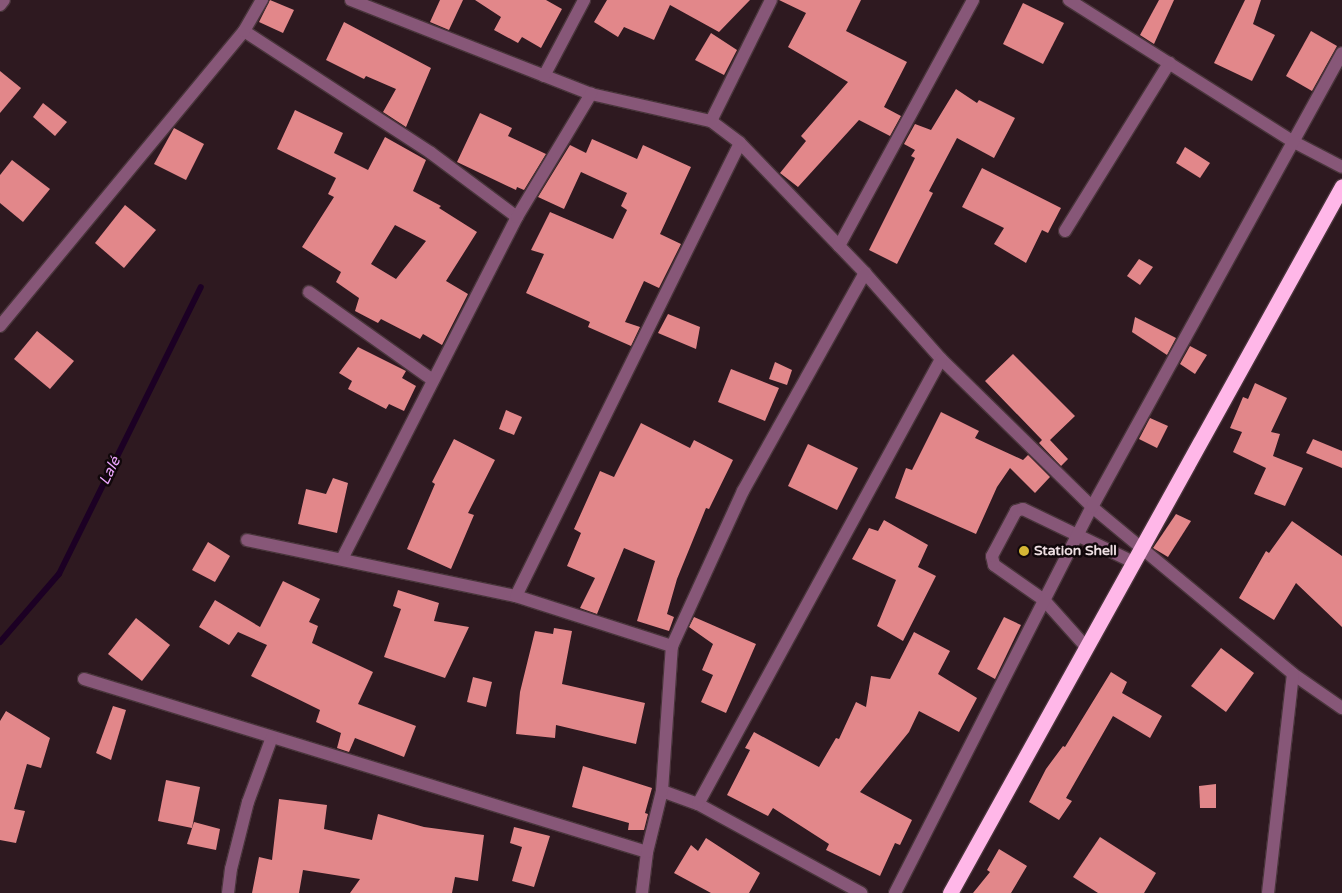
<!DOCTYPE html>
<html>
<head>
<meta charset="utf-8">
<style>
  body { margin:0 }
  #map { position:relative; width:1342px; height:893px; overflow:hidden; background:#2e1920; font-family:"Varela Round",sans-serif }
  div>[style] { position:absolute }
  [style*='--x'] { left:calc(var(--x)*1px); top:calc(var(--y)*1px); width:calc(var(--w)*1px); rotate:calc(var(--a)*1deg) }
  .stream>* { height:6px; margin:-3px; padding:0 3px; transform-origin:3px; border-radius:3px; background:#1c0024 }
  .building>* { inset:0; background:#e2878a }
  .roads { filter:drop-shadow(1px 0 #49353b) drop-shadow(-1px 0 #49353b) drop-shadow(0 1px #49353b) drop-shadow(0 -1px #49353b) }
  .minor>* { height:12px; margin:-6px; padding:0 6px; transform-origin:6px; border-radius:6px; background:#875778 }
  .highway>* { height:15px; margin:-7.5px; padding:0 7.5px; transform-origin:7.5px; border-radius:7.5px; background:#ffb7e8 }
  .dots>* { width:14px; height:14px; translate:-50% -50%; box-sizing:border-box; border:2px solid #10070a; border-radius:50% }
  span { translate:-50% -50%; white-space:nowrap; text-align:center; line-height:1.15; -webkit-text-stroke:5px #10070a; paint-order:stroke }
  .poi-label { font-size:14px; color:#eedfe3; font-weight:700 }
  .left { translate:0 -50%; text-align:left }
  .water-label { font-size:15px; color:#eca5fe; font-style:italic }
</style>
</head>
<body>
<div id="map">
  <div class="stream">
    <div style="--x:0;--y:642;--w:90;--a:-49.1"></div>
    <div style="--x:59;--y:574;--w:320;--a:-63.7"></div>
  </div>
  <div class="building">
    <div style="clip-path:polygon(270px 0,294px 10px,283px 33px,259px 22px)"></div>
    <div style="clip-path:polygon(440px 0,463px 0,449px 30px,430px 22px)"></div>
    <div style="clip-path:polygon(475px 0,546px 0,562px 9px,541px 48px,522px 37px,518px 43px,494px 30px,501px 17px)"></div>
    <div style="clip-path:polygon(607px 0,750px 0,719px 32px,670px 5px,654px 40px,624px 27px,618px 37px,594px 22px)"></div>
    <div style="clip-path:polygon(779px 0,861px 0,846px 31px,907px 62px,884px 107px,901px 116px,890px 136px,859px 120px,798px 187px,780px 173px,806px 141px,801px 136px,848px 82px,788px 47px,806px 13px)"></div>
    <div style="clip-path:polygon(1159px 0,1174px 0,1154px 44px,1140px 35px)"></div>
    <div style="clip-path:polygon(1245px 0,1261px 0,1253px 24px,1275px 35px,1252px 81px,1214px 63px)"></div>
    <div style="clip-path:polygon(1023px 3px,1064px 23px,1043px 64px,1003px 44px)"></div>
    <div style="clip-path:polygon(344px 22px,431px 68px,406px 127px,383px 112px,396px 89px,366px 76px,364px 79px,326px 60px)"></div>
    <div style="clip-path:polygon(1311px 31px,1337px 46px,1312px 91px,1286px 76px)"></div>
    <div style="clip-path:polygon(711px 33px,737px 50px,724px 75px,695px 60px)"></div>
    <div style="clip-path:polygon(0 71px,21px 88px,0 113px)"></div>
    <div style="clip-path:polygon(956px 89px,977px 103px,979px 100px,1015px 118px,994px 158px,957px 138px,929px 191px,933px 193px,897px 264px,869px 250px,915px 158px,911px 156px,915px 150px,904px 144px,915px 124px,931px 130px)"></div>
    <div style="clip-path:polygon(43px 103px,67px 122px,55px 136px,33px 117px)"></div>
    <div style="clip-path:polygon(evenodd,295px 110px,343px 133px,334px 153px,368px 170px,385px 137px,426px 160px,413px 191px,441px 206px,439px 208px,477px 232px,446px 281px,468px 294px,442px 345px,423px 334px,420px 339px,381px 319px,378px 323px,355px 311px,359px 298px,336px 282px,341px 272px,302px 247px,334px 197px,328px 194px,336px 178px,277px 149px,295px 110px,395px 225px,426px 241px,396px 279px,371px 264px,395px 225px)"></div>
    <div style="clip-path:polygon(480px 113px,512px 128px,508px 136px,546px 154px,524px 190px,517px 187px,516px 190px,457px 162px)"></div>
    <div style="clip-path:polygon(174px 128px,204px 144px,186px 180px,154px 164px)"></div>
    <div style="clip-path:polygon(592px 139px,637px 159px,643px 145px,691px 167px,660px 234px,681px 244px,659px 288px,644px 281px,625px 322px,640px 327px,631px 346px,588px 327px,590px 322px,526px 293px,544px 254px,531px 250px,550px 212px,613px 239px,627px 210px,621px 206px,627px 193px,581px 172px,564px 209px,538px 197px,570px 145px,586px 153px)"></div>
    <div style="clip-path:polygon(1185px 147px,1210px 163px,1200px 178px,1176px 163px)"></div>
    <div style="clip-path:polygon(12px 160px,50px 189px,23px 222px,0 203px,0 175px)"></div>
    <div style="clip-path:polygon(982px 168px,1061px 208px,1048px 233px,1042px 230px,1026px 263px,994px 244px,1004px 228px,962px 207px)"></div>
    <div style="clip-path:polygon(125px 205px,156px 230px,124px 268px,95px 243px)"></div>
    <div style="clip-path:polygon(1139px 259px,1153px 267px,1140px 285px,1127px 276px)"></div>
    <div style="clip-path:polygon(668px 314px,700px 327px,696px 349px,658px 333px)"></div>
    <div style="clip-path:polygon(1135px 317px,1176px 338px,1167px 355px,1132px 332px)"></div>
    <div style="clip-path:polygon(37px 331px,74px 361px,50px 389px,14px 359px)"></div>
    <div style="clip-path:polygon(1190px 346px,1207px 355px,1195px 374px,1180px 364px)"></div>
    <div style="clip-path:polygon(358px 347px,406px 371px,402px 378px,416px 386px,404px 411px,389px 404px,386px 409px,348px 389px,352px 381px,339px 373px)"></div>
    <div style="clip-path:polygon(1013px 354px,1075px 416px,1050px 440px,1068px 459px,1061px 466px,1039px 443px,1042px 440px,985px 381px)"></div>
    <div style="clip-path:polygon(775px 362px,792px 370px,787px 385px,769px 379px)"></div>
    <div style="clip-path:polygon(731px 369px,779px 388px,765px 421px,718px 402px)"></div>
    <div style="clip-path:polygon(1255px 383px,1287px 398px,1271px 432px,1280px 434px,1273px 456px,1303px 468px,1285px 506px,1254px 494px,1266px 468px,1233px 452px,1242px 432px,1230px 428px,1243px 397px,1248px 399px)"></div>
    <div style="clip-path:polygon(506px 410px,522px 417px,514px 435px,499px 429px)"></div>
    <div style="clip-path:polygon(941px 412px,979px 431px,975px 438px,1023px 460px,1028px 455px,1050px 477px,1035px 493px,1010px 468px,997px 487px,976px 534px,895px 498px,906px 468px,912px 470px)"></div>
    <div style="clip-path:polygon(1150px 418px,1168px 426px,1157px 448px,1139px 439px)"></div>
    <div style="clip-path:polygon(641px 423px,690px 448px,694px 440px,733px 460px,709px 509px,706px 508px,677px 579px,667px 614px,674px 617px,669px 631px,637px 621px,655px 561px,624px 548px,597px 614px,580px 608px,595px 578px,567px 566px,581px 533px,574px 529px,600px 471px,614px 477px)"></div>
    <div style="clip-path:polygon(454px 439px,495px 460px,468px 513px,474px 515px,451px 569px,407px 549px,435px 484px,432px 482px)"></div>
    <div style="clip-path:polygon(1313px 439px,1342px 451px,1342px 468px,1306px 453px)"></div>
    <div style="clip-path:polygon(808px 444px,858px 468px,837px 510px,788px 486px)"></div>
    <div style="clip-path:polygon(333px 478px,348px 483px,337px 533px,298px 524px,306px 489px,326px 494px)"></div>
    <div style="clip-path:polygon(1176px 514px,1191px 521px,1168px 557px,1153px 548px)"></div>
    <div style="clip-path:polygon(884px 520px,928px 545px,918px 567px,936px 576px,903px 641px,877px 626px,896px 580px,852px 559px,869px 528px,878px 531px)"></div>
    <div style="clip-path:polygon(1292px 521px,1342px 556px,1342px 627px,1296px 583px,1274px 620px,1239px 598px,1266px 551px,1269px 553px)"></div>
    <div style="clip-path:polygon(208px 542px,230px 556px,215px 582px,192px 570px)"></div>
    <div style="clip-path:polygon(283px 581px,320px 599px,309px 622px,318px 626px,312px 643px,373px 672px,358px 704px,416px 726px,404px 757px,355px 738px,349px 752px,337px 748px,341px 733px,316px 722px,320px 710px,251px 676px,267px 645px,238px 632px,229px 645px,199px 627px,215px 600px,260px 627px)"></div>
    <div style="clip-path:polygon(398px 590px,439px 603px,434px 621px,469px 627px,445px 678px,384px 657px,401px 609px,393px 606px)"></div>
    <div style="clip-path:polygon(694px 617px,756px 644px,726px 713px,701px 702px,713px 675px,702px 670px,713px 644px,689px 627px)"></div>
    <div style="clip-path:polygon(1004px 617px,1021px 625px,995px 679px,977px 669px)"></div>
    <div style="clip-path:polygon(136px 618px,170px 645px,142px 681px,108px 654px)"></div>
    <div style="clip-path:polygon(554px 628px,572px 631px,562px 684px,645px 703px,636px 744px,556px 725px,555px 738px,516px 734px,520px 692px,535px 631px,553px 634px)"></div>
    <div style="clip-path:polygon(914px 632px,950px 651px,938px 674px,977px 698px,959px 732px,919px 711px,909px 732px,860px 792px,912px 820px,900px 845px,895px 843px,880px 876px,826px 850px,829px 844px,773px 808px,768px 816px,727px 795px,750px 750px,745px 748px,754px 732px,819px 767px,836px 738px,839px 739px,856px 702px,866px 707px,871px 676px,890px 679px)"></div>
    <div style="clip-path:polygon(1221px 648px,1254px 673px,1226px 712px,1191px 686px)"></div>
    <div style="clip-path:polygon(1111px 672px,1127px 682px,1122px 693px,1162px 716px,1150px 738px,1113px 716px,1066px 798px,1072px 801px,1059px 820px,1029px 802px,1046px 769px,1063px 746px,1065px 747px)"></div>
    <div style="clip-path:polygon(473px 677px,492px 682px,486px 707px,467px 702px)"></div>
    <div style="clip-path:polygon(113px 706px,126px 710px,111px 760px,96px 753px)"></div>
    <div style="clip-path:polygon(6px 711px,50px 738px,41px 768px,27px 764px,14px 809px,25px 811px,16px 843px,0 840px,0 721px)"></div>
    <div style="clip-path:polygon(583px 766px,652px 788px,645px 813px,648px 814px,644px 830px,628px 830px,629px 823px,572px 807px)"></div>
    <div style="clip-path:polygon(166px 780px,200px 787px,192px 828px,158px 821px)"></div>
    <div style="clip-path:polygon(1216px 784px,1216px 808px,1200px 808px,1199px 786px)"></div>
    <div style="clip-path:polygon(279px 799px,327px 805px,324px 829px,372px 840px,378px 814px,424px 827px,484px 835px,478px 881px,455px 877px,452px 893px,350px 893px,360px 879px,303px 870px,299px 893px,252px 893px,259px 857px,272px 860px)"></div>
    <div style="clip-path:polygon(194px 822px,220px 829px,216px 850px,187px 844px)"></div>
    <div style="clip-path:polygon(514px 827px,550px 836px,534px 887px,512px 881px,522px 847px,510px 843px)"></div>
    <div style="clip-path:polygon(1100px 837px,1156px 873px,1144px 893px,1098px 893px,1073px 877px)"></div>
    <div style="clip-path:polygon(706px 838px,760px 873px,749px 893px,711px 893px,674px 873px,691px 845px,698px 851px)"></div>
    <div style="clip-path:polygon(999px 849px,1027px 866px,1011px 893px,973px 893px,990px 872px,987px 870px)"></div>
  </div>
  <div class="roads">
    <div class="minor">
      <div style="--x:351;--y:0;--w:258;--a:21.4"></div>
      <div style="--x:591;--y:94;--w:123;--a:12.7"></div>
      <div style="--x:711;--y:121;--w:36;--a:37"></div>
      <div style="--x:740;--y:143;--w:180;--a:46.1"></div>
      <div style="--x:865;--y:273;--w:115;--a:48.5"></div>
      <div style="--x:941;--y:359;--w:211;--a:44.4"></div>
      <div style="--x:1092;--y:507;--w:261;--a:39.7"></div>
      <div style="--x:1293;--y:674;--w:60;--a:34.8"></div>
      <div style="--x:1069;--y:0;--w:266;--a:32.3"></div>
      <div style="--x:1294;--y:142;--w:54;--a:27.5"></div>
      <div style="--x:0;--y:5;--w:6;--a:-51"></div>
      <div style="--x:244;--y:31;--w:223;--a:33.1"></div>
      <div style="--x:431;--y:153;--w:107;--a:36.7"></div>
      <div style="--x:544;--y:76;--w:86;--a:-62.2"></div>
      <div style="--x:711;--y:121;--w:135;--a:-63.6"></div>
      <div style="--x:1065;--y:231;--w:198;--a:-58.2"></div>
      <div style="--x:839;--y:246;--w:280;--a:-61.4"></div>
      <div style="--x:309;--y:292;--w:152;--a:35.4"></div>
      <div style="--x:0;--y:326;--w:383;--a:-50.4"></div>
      <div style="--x:244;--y:31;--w:36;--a:-60"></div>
      <div style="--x:247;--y:540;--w:275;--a:11.8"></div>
      <div style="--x:516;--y:596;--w:164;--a:17.8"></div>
      <div style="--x:342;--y:559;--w:384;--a:-62.9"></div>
      <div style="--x:517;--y:217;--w:144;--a:-59"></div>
      <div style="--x:516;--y:596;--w:505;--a:-63.69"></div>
      <div style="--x:1087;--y:648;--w:64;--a:-131.9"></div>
      <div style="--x:1044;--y:600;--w:61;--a:-145"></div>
      <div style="--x:994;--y:565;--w:9;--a:-103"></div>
      <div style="--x:992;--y:556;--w:51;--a:-61.9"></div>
      <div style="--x:1016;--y:511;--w:7;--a:-16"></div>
      <div style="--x:1023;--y:509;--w:124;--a:25.7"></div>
      <div style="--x:84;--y:679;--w:589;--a:17.08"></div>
      <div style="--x:662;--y:791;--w:38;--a:20"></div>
      <div style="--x:698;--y:804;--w:186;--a:28.6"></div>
      <div style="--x:698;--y:804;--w:507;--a:-61.36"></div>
      <div style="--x:228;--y:893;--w:24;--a:-83"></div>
      <div style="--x:231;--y:869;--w:69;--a:-75.8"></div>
      <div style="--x:248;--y:802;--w:69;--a:-69.7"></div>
      <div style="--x:642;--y:893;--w:41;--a:-83"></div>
      <div style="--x:647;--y:852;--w:63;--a:-76.2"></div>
      <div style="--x:662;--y:791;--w:145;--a:-86.1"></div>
      <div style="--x:672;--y:646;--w:170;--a:-65.4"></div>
      <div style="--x:743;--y:491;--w:250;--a:-60.8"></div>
      <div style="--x:895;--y:893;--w:433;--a:-63"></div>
      <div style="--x:1092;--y:507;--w:518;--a:-61.16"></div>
      <div style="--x:1268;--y:893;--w:220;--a:-83.5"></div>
    </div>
    <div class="highway">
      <div style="--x:950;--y:893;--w:808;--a:-60.99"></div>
    </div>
  </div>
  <div class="dots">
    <div style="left:1024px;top:551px;background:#d4b635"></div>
  </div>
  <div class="poi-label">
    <span class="left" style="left:1034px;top:551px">Station Shell</span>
  </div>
  <div class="water-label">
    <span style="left:110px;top:471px;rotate:-64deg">Lalé</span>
  </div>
</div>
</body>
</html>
